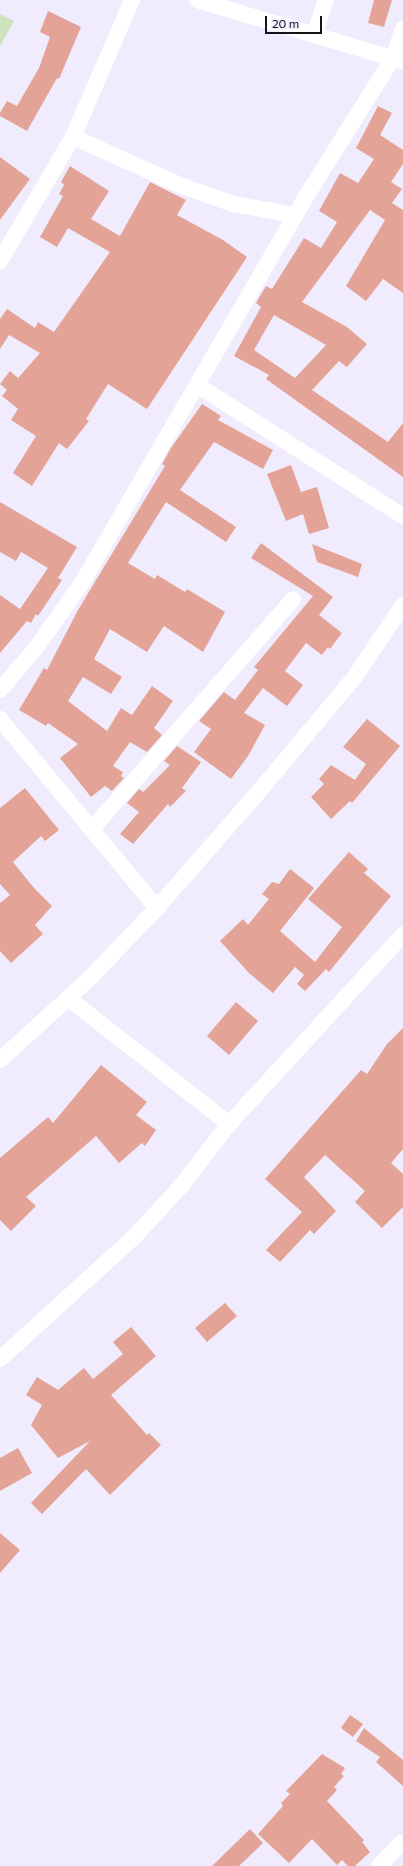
<!DOCTYPE html>
<html>
<head>
<meta charset="utf-8">
<style>
  body { margin:0 }
  #map { position:relative; width:403px; height:1866px; overflow:hidden; background:#f0ecfd; font-family:Commissioner,sans-serif }
  div>[style] { position:absolute }
  [style*='--x'] { left:calc(var(--x)*1px); top:calc(var(--y)*1px); width:calc(var(--w)*1px); rotate:calc(var(--a)*1deg) }
  .green>* { inset:0; background:#cce3be }
  .building>* { inset:0; background:#e3a497 }
  .minor>* { height:16px; margin:-8px; padding:0 8px; transform-origin:8px; border-radius:8px; background:#fff }
  span { translate:-50% -50%; white-space:nowrap; text-align:center; line-height:1.15; -webkit-text-stroke:3px #f0ecfd; paint-order:stroke }
  .scale { position:absolute; left:265px; top:16px; width:57px; height:18px; box-sizing:border-box; border:2px solid #15131a; border-top:0; padding-left:5px; font-size:12px; line-height:14px; white-space:nowrap; color:#15131a; -webkit-text-stroke:3px #f0ecfd; paint-order:stroke }
</style>
</head>
<body>
<div id="map">
  <div class="green">
    <div style="clip-path:polygon(0 14px,14px 21px,0 46px)"></div>
  </div>
  <div class="building">
    <div style="clip-path:polygon(374px 0,392px 0,384px 27px,368px 23px)"></div>
    <div style="clip-path:polygon(48px 11px,81px 27px,59px 79px,57px 78px,27px 131px,0 116px,0 113px,7px 101px,17px 106px,39px 68px,50px 37px,40px 32px)"></div>
    <div style="clip-path:polygon(evenodd,378px 106px,392px 113px,380px 135px,403px 150px,403px 164px,391px 182px,402px 189px,392px 203px,403px 210px,403px 293px,383px 279px,366px 301px,346px 286px,385px 220px,370px 210px,302px 302px,347px 327px,367px 344px,347px 367px,339px 361px,312px 390px,388px 442px,403px 423px,403px 477px,266px 379px,269px 375px,234px 356px,261px 307px,256px 303px,266px 286px,272px 289px,304px 238px,321px 248px,337px 222px,319px 211px,340px 173px,358px 183px,374px 159px,356px 148px,378px 106px,274px 315px,326px 345px,295px 378px,254px 350px,274px 315px)"></div>
    <div style="clip-path:polygon(0 157px,30px 179px,0 220px)"></div>
    <div style="clip-path:polygon(70px 166px,109px 191px,91px 219px,120px 236px,150px 182px,186px 200px,177px 215px,223px 240px,247px 257px,147px 409px,108px 384px,86px 419px,89px 421px,67px 449px,59px 443px,32px 486px,13px 473px,36px 436px,11px 420px,18px 409px,2px 396px,7px 390px,0 384px,10px 371px,18px 378px,40px 353px,9px 335px,0 349px,0 319px,7px 309px,35px 328px,38px 322px,54px 332px,110px 252px,68px 228px,57px 247px,40px 237px,63px 196px,59px 194px,64px 185px,61px 182px)"></div>
    <div style="clip-path:polygon(202px 404px,221px 416px,218px 420px,273px 450px,263px 469px,214px 442px,180px 490px,236px 527px,226px 542px,166px 502px,128px 563px,155px 579px,157px 575px,185px 592px,187px 589px,225px 612px,203px 652px,164px 626px,147px 652px,110px 629px,94px 659px,122px 677px,111px 694px,83px 677px,68px 701px,107px 731px,121px 708px,132px 715px,152px 686px,173px 701px,154px 728px,162px 735px,147px 752px,130px 742px,113px 766px,123px 772px,121px 776px,124px 778px,112px 791px,105px 786px,91px 797px,60px 758px,78px 744px,48px 723px,46px 726px,19px 710px,44px 668px,47px 670px,78px 610px,165px 466px,162px 464px,171px 448px)"></div>
    <div style="clip-path:polygon(291px 465px,301px 492px,317px 487px,329px 528px,309px 534px,303px 514px,286px 521px,267px 474px)"></div>
    <div style="clip-path:polygon(0 502px,77px 547px,58px 578px,62px 580px,38px 616px,36px 614px,31px 623px,27px 621px,0 653px,0 595px,20px 609px,48px 568px,21px 552px,16px 561px,0 552px)"></div>
    <div style="clip-path:polygon(261px 543px,333px 597px,319px 615px,342px 633px,330px 649px,328px 647px,322px 655px,306px 643px,285px 671px,303px 685px,287px 706px,263px 688px,244px 713px,265px 725px,248px 756px,231px 779px,194px 752px,211px 729px,199px 721px,224px 692px,235px 700px,258px 670px,254px 667px,313px 596px,251px 558px)"></div>
    <div style="clip-path:polygon(312px 544px,362px 564px,358px 577px,317px 562px)"></div>
    <div style="clip-path:polygon(367px 719px,400px 746px,352px 803px,350px 801px,331px 819px,311px 797px,324px 784px,319px 779px,331px 765px,355px 780px,366px 764px,343px 747px)"></div>
    <div style="clip-path:polygon(177px 746px,201px 762px,182px 788px,186px 791px,170px 807px,168px 804px,133px 844px,120px 834px,139px 812px,127px 803px,139px 789px,143px 792px,170px 765px,164px 761px)"></div>
    <div style="clip-path:polygon(25px 788px,59px 830px,45px 841px,41px 836px,13px 862px,34px 888px,52px 906px,35px 925px,43px 934px,11px 963px,0 951px,0 903px,10px 895px,0 884px,0 808px)"></div>
    <div style="clip-path:polygon(349px 852px,368px 869px,364px 873px,391px 896px,329px 972px,326px 969px,305px 991px,297px 984px,304px 975px,295px 967px,273px 993px,249px 973px,220px 941px,243px 919px,248px 925px,269px 899px,262px 894px,272px 882px,279px 884px,290px 869px,314px 888px,280px 931px,315px 962px,342px 927px,308px 899px)"></div>
    <div style="clip-path:polygon(236px 1002px,258px 1021px,229px 1055px,207px 1036px)"></div>
    <div style="clip-path:polygon(403px 1028px,403px 1149px,391px 1163px,403px 1174px,403px 1207px,382px 1228px,355px 1202px,365px 1191px,325px 1155px,304px 1177px,336px 1211px,314px 1234px,310px 1230px,280px 1262px,266px 1250px,302px 1212px,265px 1179px,361px 1070px,367px 1074px,387px 1044px)"></div>
    <div style="clip-path:polygon(101px 1065px,147px 1102px,136px 1115px,156px 1130px,145px 1146px,142px 1143px,119px 1163px,96px 1136px,26px 1197px,36px 1206px,11px 1231px,0 1220px,0 1158px,48px 1117px,53px 1123px)"></div>
    <div style="clip-path:polygon(225px 1303px,237px 1316px,207px 1342px,195px 1328px)"></div>
    <div style="clip-path:polygon(131px 1327px,156px 1356px,111px 1395px,147px 1435px,149px 1433px,161px 1445px,110px 1495px,86px 1469px,42px 1514px,31px 1503px,90px 1441px,58px 1458px,31px 1425px,42px 1405px,26px 1395px,37px 1377px,58px 1390px,84px 1368px,93px 1379px,123px 1354px,113px 1342px)"></div>
    <div style="clip-path:polygon(18px 1448px,32px 1473px,0 1491px,0 1458px)"></div>
    <div style="clip-path:polygon(0 1533px,20px 1550px,0 1573px)"></div>
    <div style="clip-path:polygon(350px 1715px,363px 1724px,353px 1737px,341px 1728px)"></div>
    <div style="clip-path:polygon(364px 1728px,403px 1760px,403px 1786px,376px 1762px,380px 1757px,356px 1741px)"></div>
    <div style="clip-path:polygon(322px 1754px,345px 1768px,341px 1774px,344px 1776px,334px 1787px,337px 1790px,327px 1801px,364px 1840px,362px 1842px,370px 1852px,355px 1866px,348px 1866px,342px 1860px,337px 1865px,312px 1839px,289px 1863px,258px 1834px,283px 1806px,281px 1803px,290px 1794px,286px 1791px)"></div>
    <div style="clip-path:polygon(250px 1829px,263px 1843px,239px 1866px,212px 1866px)"></div>
  </div>
  <div class="minor">
    <div style="--x:197;--y:0;--w:214;--a:16.6"></div>
    <div style="--x:315;--y:33;--w:35;--a:-72"></div>
    <div style="--x:73;--y:137;--w:117;--a:24.2"></div>
    <div style="--x:180;--y:185;--w:56;--a:19.7"></div>
    <div style="--x:233;--y:204;--w:63;--a:10.1"></div>
    <div style="--x:0;--y:261;--w:144;--a:-59.5"></div>
    <div style="--x:73;--y:137;--w:149;--a:-66.7"></div>
    <div style="--x:197;--y:385;--w:244;--a:32.5"></div>
    <div style="--x:0;--y:690;--w:55;--a:-49.4"></div>
    <div style="--x:36;--y:648;--w:80;--a:-54.7"></div>
    <div style="--x:82;--y:583;--w:458;--a:-59.9"></div>
    <div style="--x:312;--y:187;--w:152;--a:-57.9"></div>
    <div style="--x:393;--y:58;--w:31;--a:-71"></div>
    <div style="--x:0;--y:719;--w:246;--a:50.3"></div>
    <div style="--x:92;--y:829;--w:305;--a:-48.8"></div>
    <div style="--x:68;--y:998;--w:204;--a:38"></div>
    <div style="--x:229;--y:1124;--w:257;--a:-47.4"></div>
    <div style="--x:0;--y:1060;--w:122;--a:-42.3"></div>
    <div style="--x:90;--y:978;--w:97;--a:-46.3"></div>
    <div style="--x:157;--y:908;--w:150;--a:-48.8"></div>
    <div style="--x:256;--y:795;--w:153;--a:-50.1"></div>
    <div style="--x:354;--y:678;--w:88;--a:-56.1"></div>
    <div style="--x:0;--y:1359;--w:183;--a:-42.3"></div>
    <div style="--x:135;--y:1236;--w:69;--a:-47.3"></div>
    <div style="--x:182;--y:1185;--w:77;--a:-52.4"></div>
    <div style="--x:379;--y:1866;--w:32;--a:-46"></div>
  </div>
  <div class="scale">20 m</div>
</div>
</body>
</html>
